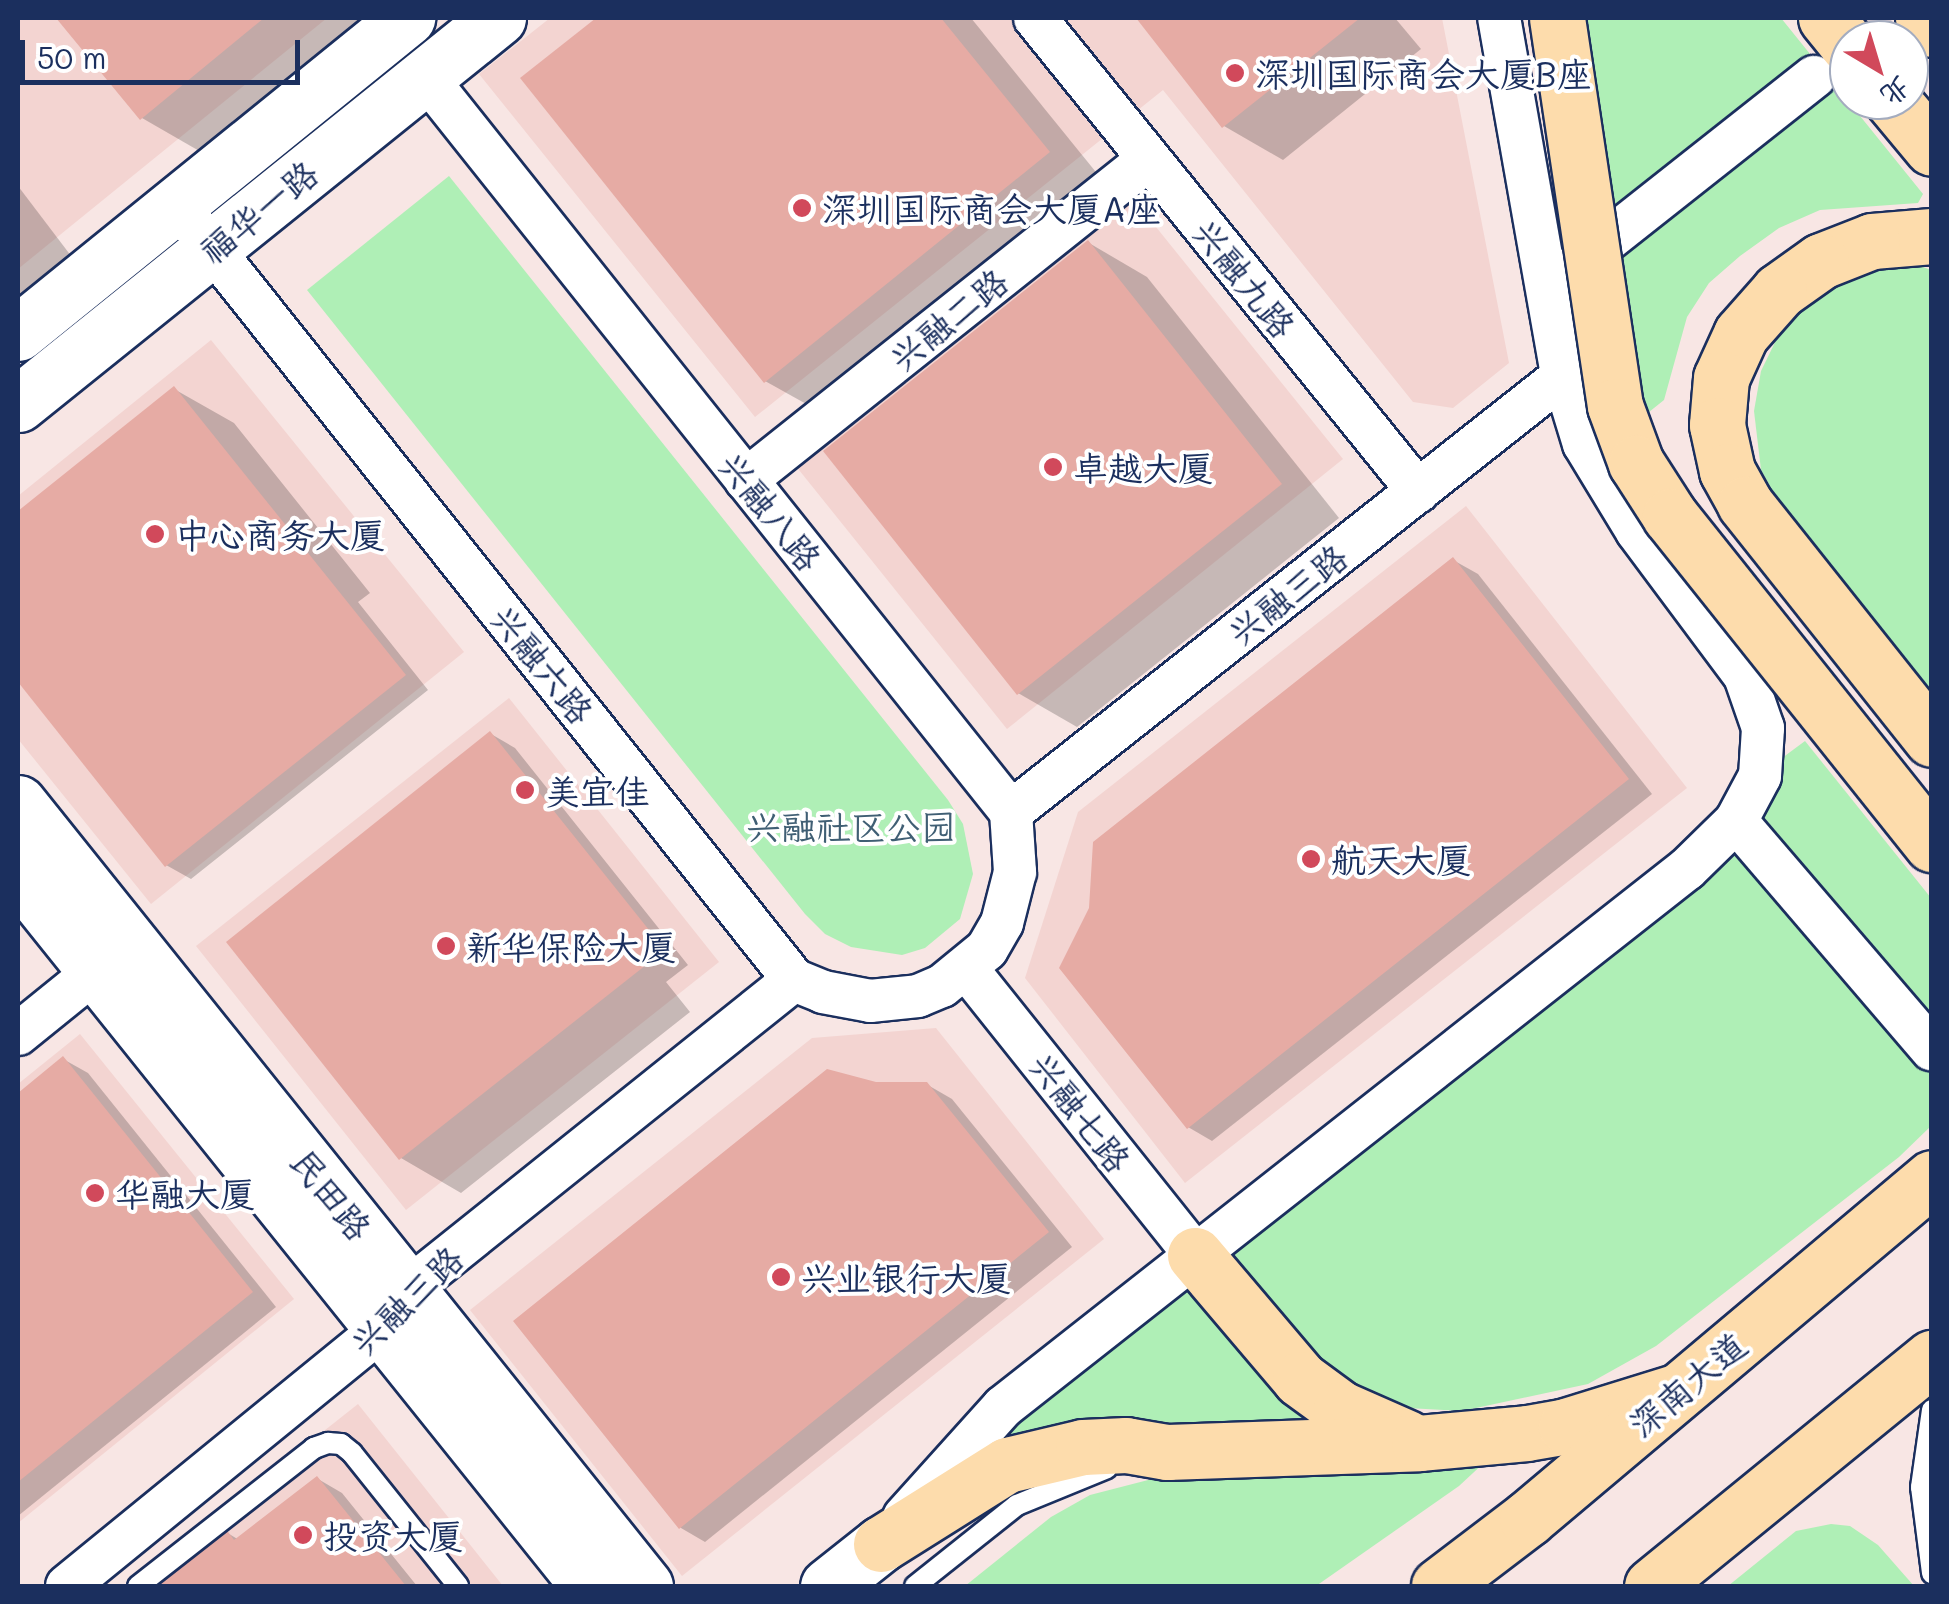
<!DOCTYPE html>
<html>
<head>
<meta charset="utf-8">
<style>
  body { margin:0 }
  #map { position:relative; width:1949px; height:1604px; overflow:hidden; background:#f8e6e4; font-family:Mali,"LXGW WenKai TC",sans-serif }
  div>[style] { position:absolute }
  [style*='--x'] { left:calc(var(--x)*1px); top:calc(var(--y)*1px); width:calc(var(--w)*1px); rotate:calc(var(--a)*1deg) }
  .built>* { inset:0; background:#f3d4d1 }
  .green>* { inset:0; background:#afefb6 }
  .shadow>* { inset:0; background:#0003 }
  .building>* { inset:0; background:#e6aba4 }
  .street-tunnel>* { height:42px; margin-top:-21px; transform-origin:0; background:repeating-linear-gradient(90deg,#ccc1c9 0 42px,transparent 0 63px) }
  .roads { filter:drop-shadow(2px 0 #1b2f5e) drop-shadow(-2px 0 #1b2f5e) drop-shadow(0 2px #1b2f5e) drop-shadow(0 -2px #1b2f5e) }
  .lane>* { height:20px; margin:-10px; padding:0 10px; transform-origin:10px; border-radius:10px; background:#fff }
  .street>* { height:42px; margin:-21px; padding:0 21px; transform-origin:21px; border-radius:21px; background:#fff }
  .secondary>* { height:55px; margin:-27.5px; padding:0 27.5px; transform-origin:27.5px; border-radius:27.5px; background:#fff }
  .primary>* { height:55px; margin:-27.5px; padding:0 27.5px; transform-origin:27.5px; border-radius:27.5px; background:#fddcac }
  .bridges { filter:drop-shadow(2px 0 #1b2f5e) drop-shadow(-2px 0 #1b2f5e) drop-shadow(0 2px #1b2f5e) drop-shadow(0 -2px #1b2f5e) }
  .primary-bridge>* { height:55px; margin:-27.5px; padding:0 27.5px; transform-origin:27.5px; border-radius:27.5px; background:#fddcac }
  .dots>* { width:28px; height:28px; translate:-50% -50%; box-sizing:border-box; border:5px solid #fff; border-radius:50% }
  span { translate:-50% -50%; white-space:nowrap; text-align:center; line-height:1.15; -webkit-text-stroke:8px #fff; paint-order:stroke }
  .poi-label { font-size:35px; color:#1b2f5e }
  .left { translate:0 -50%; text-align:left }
  .street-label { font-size:35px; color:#1b2f5e }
  .park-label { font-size:35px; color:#405f74 }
  .frame { position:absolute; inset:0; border:20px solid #1b2f5e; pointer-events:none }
  .north { position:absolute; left:1829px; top:20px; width:100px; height:100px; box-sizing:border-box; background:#fff; border:2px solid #a4acbf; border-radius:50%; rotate:142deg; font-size:28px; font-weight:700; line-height:40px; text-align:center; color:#1b2f5e }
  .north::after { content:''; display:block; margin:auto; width:35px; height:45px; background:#d1495b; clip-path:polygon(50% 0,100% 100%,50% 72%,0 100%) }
  .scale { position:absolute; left:20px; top:40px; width:280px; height:45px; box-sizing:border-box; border:5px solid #1b2f5e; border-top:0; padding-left:12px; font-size:30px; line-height:35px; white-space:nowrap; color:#1b2f5e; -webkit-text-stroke:8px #fff; paint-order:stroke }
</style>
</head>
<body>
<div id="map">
  <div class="built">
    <div style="clip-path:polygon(18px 18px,327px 18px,18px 269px)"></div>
    <div style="clip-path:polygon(550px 18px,1442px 18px,1509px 363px,1453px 408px,1413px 402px,1163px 90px,755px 417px,479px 74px)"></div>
    <div style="clip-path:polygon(1127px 191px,1343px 459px,1007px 729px,791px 460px)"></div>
    <div style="clip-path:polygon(211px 340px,464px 652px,151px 904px,18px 739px,18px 496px)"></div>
    <div style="clip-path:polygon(1466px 506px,1687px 788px,1185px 1183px,1025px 978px,1078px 812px)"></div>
    <div style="clip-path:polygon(509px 698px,719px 962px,406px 1210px,196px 946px)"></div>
    <div style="clip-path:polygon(936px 1028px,1104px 1239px,682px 1576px,470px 1310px,812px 1038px)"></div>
    <div style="clip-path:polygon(80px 1034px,294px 1299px,18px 1523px,18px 1084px)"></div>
    <div style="clip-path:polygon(358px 1404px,503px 1586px,128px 1586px)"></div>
  </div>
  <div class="green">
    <div style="clip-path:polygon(1565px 18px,1781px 18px,1923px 194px,1918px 203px,1820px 210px,1779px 228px,1740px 256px,1709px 283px,1687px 317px,1664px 400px,1649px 412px,1640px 409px)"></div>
    <div style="clip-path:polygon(449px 176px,948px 800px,963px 824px,973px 874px,960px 919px,925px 948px,902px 955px,851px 947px,825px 934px,805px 914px,307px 290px)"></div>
    <div style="clip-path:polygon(1915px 264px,1931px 270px,1931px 699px,1787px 517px,1761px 470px,1754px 411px,1761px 371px,1781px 330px,1808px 301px,1841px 281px,1879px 267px)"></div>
    <div style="clip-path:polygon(1805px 741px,1931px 898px,1931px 1126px,1899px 1157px,1656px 1346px,1588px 1384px,1462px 1411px,1389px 1407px,1348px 1380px,1296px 1337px,1225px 1254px,1774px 764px)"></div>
    <div style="clip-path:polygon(1192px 1283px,1338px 1419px,996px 1444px,1060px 1388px)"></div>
    <div style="clip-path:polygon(1487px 1460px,1459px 1486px,1316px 1586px,965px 1586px,1051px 1517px,1090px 1495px,1152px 1479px)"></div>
    <div style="clip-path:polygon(1831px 1524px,1850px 1526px,1878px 1545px,1914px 1586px,1728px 1586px,1796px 1531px)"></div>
  </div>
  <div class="shadow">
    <div style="clip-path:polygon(60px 18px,364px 18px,201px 152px,142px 118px)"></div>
    <div style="clip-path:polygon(599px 18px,971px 18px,1108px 187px,826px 415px,765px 381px,524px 78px)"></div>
    <div style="clip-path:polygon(1138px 18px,1395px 18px,1421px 49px,1283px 160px,1224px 126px)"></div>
    <div style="clip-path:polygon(18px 186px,81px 269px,18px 318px)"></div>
    <div style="clip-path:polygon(1089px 243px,1147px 277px,1339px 518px,1077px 727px,1018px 693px)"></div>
    <div style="clip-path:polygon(174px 389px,234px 423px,370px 593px,358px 602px,428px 690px,191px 879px,166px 865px,18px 678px,18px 515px)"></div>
    <div style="clip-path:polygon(1453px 560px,1478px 574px,1652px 794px,1212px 1141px,1188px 1127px)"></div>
    <div style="clip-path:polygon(491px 734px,515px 748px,688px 965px,666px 982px,690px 1012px,461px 1193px,401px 1158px)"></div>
    <div style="clip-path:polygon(63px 1059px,88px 1073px,276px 1307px,18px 1516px,18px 1096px)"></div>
    <div style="clip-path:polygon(875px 1084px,926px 1084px,952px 1099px,1072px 1247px,705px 1542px,681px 1528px,516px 1322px)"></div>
    <div style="clip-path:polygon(318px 1479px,342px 1493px,417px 1586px,158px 1586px,226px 1532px,239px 1540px)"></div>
  </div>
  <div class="building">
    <div style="clip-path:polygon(56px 18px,264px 18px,140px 120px)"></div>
    <div style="clip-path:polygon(596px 18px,941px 18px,1050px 152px,764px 383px,520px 78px)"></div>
    <div style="clip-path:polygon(1136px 18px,1360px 18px,1222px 128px)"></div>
    <div style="clip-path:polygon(1088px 240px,1282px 484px,1017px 695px,823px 451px)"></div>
    <div style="clip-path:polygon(174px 386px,406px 675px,165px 867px,18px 682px,18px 511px)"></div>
    <div style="clip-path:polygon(1453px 557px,1629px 779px,1187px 1129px,1059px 968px,1089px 908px,1093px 842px)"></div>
    <div style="clip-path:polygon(490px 731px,665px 950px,399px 1160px,226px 942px)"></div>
    <div style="clip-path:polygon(63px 1056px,253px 1292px,18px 1482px,18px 1093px)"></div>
    <div style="clip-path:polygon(827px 1069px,876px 1082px,927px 1082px,1049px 1232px,679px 1529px,513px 1321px)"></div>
    <div style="clip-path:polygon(317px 1476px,406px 1586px,154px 1586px,226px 1529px,234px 1540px)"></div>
  </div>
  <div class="street-tunnel">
    <div style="--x:1861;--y:40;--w:36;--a:-38"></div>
  </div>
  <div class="roads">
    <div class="lane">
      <div style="--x:1932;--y:1410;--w:78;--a:98.1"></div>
      <div style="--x:1921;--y:1487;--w:87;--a:82.7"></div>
      <div style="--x:138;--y:1586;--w:224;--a:-38.1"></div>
      <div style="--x:314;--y:1448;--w:15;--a:-20"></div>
      <div style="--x:328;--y:1443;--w:13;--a:4"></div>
      <div style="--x:341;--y:1444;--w:14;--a:39"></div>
      <div style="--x:352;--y:1453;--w:170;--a:51.4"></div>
      <div style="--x:915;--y:1586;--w:130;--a:-38.5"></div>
      <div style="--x:1017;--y:1505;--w:97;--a:-22.3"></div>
    </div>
    <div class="street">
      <div style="--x:1035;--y:18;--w:609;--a:51"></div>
      <div style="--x:194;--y:226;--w:964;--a:51.49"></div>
      <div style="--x:794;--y:980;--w:31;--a:22"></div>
      <div style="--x:823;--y:992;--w:48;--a:10.8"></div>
      <div style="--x:870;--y:1001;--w:48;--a:-5.9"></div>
      <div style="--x:918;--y:996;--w:26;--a:-23"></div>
      <div style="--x:942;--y:986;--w:58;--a:-39.4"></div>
      <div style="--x:987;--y:949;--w:30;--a:-60"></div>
      <div style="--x:1002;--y:923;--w:53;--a:-75.7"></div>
      <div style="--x:1015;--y:872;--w:60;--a:-93.8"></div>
      <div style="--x:1011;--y:812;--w:941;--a:-128.53"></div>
      <div style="--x:1571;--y:269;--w:310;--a:-38.3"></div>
      <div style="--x:746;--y:480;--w:515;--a:-38.54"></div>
      <div style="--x:1011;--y:812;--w:703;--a:-38.3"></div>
      <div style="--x:1736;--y:821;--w:301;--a:49.4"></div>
      <div style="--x:967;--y:969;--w:366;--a:51.4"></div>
      <div style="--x:18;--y:1034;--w:129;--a:-39"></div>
      <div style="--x:904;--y:1517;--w:148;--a:-48"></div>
      <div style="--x:1003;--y:1407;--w:870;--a:-38.19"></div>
      <div style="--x:1687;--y:869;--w:69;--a:-44.4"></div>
      <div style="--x:1736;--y:821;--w:51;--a:-61.9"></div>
      <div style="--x:1760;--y:776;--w:48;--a:-86.4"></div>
      <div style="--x:1763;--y:728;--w:55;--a:-109.1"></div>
      <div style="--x:1745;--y:676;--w:181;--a:-126.7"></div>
      <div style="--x:1637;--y:531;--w:102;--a:-121.3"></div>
      <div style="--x:1584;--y:444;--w:78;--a:-107"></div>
      <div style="--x:1561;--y:369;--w:356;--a:-100"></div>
      <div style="--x:67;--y:1586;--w:408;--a:-39.2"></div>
      <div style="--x:383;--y:1328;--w:46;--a:-57.3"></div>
      <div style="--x:408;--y:1289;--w:494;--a:-38.7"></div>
    </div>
    <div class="secondary">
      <div style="--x:18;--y:333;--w:501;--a:-39"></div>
      <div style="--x:18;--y:404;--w:616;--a:-38.81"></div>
      <div style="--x:18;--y:803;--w:1003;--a:51.31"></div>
      <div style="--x:18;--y:874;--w:913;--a:51.27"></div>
      <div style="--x:828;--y:1586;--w:68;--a:-38.4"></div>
    </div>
    <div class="primary">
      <div style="--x:1826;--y:18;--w:36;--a:51"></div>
      <div style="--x:1923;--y:18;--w:14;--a:51"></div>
      <div style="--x:1892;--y:100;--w:62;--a:50.2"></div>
      <div style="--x:1932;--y:236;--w:60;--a:175.2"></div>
      <div style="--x:1872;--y:241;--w:55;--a:158.6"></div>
      <div style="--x:1821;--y:261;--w:52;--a:144.5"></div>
      <div style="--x:1779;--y:291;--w:57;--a:131.5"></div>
      <div style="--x:1741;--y:334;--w:48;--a:114.4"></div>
      <div style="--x:1721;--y:378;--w:47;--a:94.9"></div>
      <div style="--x:1717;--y:425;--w:47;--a:77.7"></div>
      <div style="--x:1727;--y:471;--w:38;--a:61"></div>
      <div style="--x:1745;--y:504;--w:300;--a:51.5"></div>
      <div style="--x:1195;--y:1255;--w:162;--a:49.7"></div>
      <div style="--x:1300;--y:1379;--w:51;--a:36.2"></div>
      <div style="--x:1341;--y:1409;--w:72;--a:23.7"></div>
      <div style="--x:881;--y:1544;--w:149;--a:-32.1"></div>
      <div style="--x:1007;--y:1465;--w:78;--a:-13.3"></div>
      <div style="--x:1083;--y:1447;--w:43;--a:-2.7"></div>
      <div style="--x:1126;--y:1445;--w:42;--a:9.7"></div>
      <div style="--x:1167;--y:1452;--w:252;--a:-2"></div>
      <div style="--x:1419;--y:1443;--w:108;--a:-5.3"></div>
      <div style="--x:1527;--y:1433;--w:40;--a:-10"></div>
      <div style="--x:1566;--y:1426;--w:115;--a:-17.2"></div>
      <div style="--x:1439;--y:1586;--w:111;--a:-37.3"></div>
      <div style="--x:1527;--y:1519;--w:529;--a:-40.1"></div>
      <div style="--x:1652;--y:1586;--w:361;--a:-39.2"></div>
    </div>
  </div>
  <div class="bridges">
    <div class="primary-bridge">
      <div style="--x:1557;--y:18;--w:392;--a:81.5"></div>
      <div style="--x:1615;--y:406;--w:61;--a:69.8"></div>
      <div style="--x:1636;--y:463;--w:63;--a:57.3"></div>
      <div style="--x:1670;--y:516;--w:420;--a:51.4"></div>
    </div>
  </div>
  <div class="dots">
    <div style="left:1235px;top:73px;background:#d1495b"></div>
    <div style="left:802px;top:208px;background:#d1495b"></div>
    <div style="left:1053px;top:467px;background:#d1495b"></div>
    <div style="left:155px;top:534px;background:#d1495b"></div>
    <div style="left:525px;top:790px;background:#d1495b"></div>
    <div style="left:1311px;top:859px;background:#d1495b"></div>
    <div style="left:446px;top:946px;background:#d1495b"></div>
    <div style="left:95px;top:1193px;background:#d1495b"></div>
    <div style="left:781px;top:1277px;background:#d1495b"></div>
    <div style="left:303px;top:1535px;background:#d1495b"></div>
  </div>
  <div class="poi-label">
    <span class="left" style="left:1255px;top:73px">深圳国际商会大厦B座</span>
    <span class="left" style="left:822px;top:208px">深圳国际商会大厦A座</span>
    <span class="left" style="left:1073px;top:467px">卓越大厦</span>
    <span class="left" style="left:175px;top:534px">中心商务大厦</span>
    <span class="left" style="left:545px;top:790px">美宜佳</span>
    <span class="left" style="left:1331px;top:859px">航天大厦</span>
    <span class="left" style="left:466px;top:946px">新华保险大厦</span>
    <span class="left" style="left:115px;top:1193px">华融大厦</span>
    <span class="left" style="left:801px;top:1277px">兴业银行大厦</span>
    <span class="left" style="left:323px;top:1535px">投资大厦</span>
  </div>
  <div class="street-label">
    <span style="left:258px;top:211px;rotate:-39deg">福华一路</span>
    <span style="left:1245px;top:278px;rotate:51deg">兴融九路</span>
    <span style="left:948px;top:319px;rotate:-39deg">兴融二路</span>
    <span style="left:771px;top:511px;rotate:51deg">兴融八路</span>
    <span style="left:1287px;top:594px;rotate:-38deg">兴融三路</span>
    <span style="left:543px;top:664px;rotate:51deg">兴融六路</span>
    <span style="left:1081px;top:1112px;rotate:52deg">兴融七路</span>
    <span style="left:332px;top:1194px;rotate:51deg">民田路</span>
    <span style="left:406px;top:1300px;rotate:-44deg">兴融三路</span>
    <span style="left:1687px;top:1384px;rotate:-40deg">深南大道</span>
  </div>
  <div class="park-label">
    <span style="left:851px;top:826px">兴融社区公园</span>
  </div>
  <div class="frame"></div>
  <div class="north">北</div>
  <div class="scale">50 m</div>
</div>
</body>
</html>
